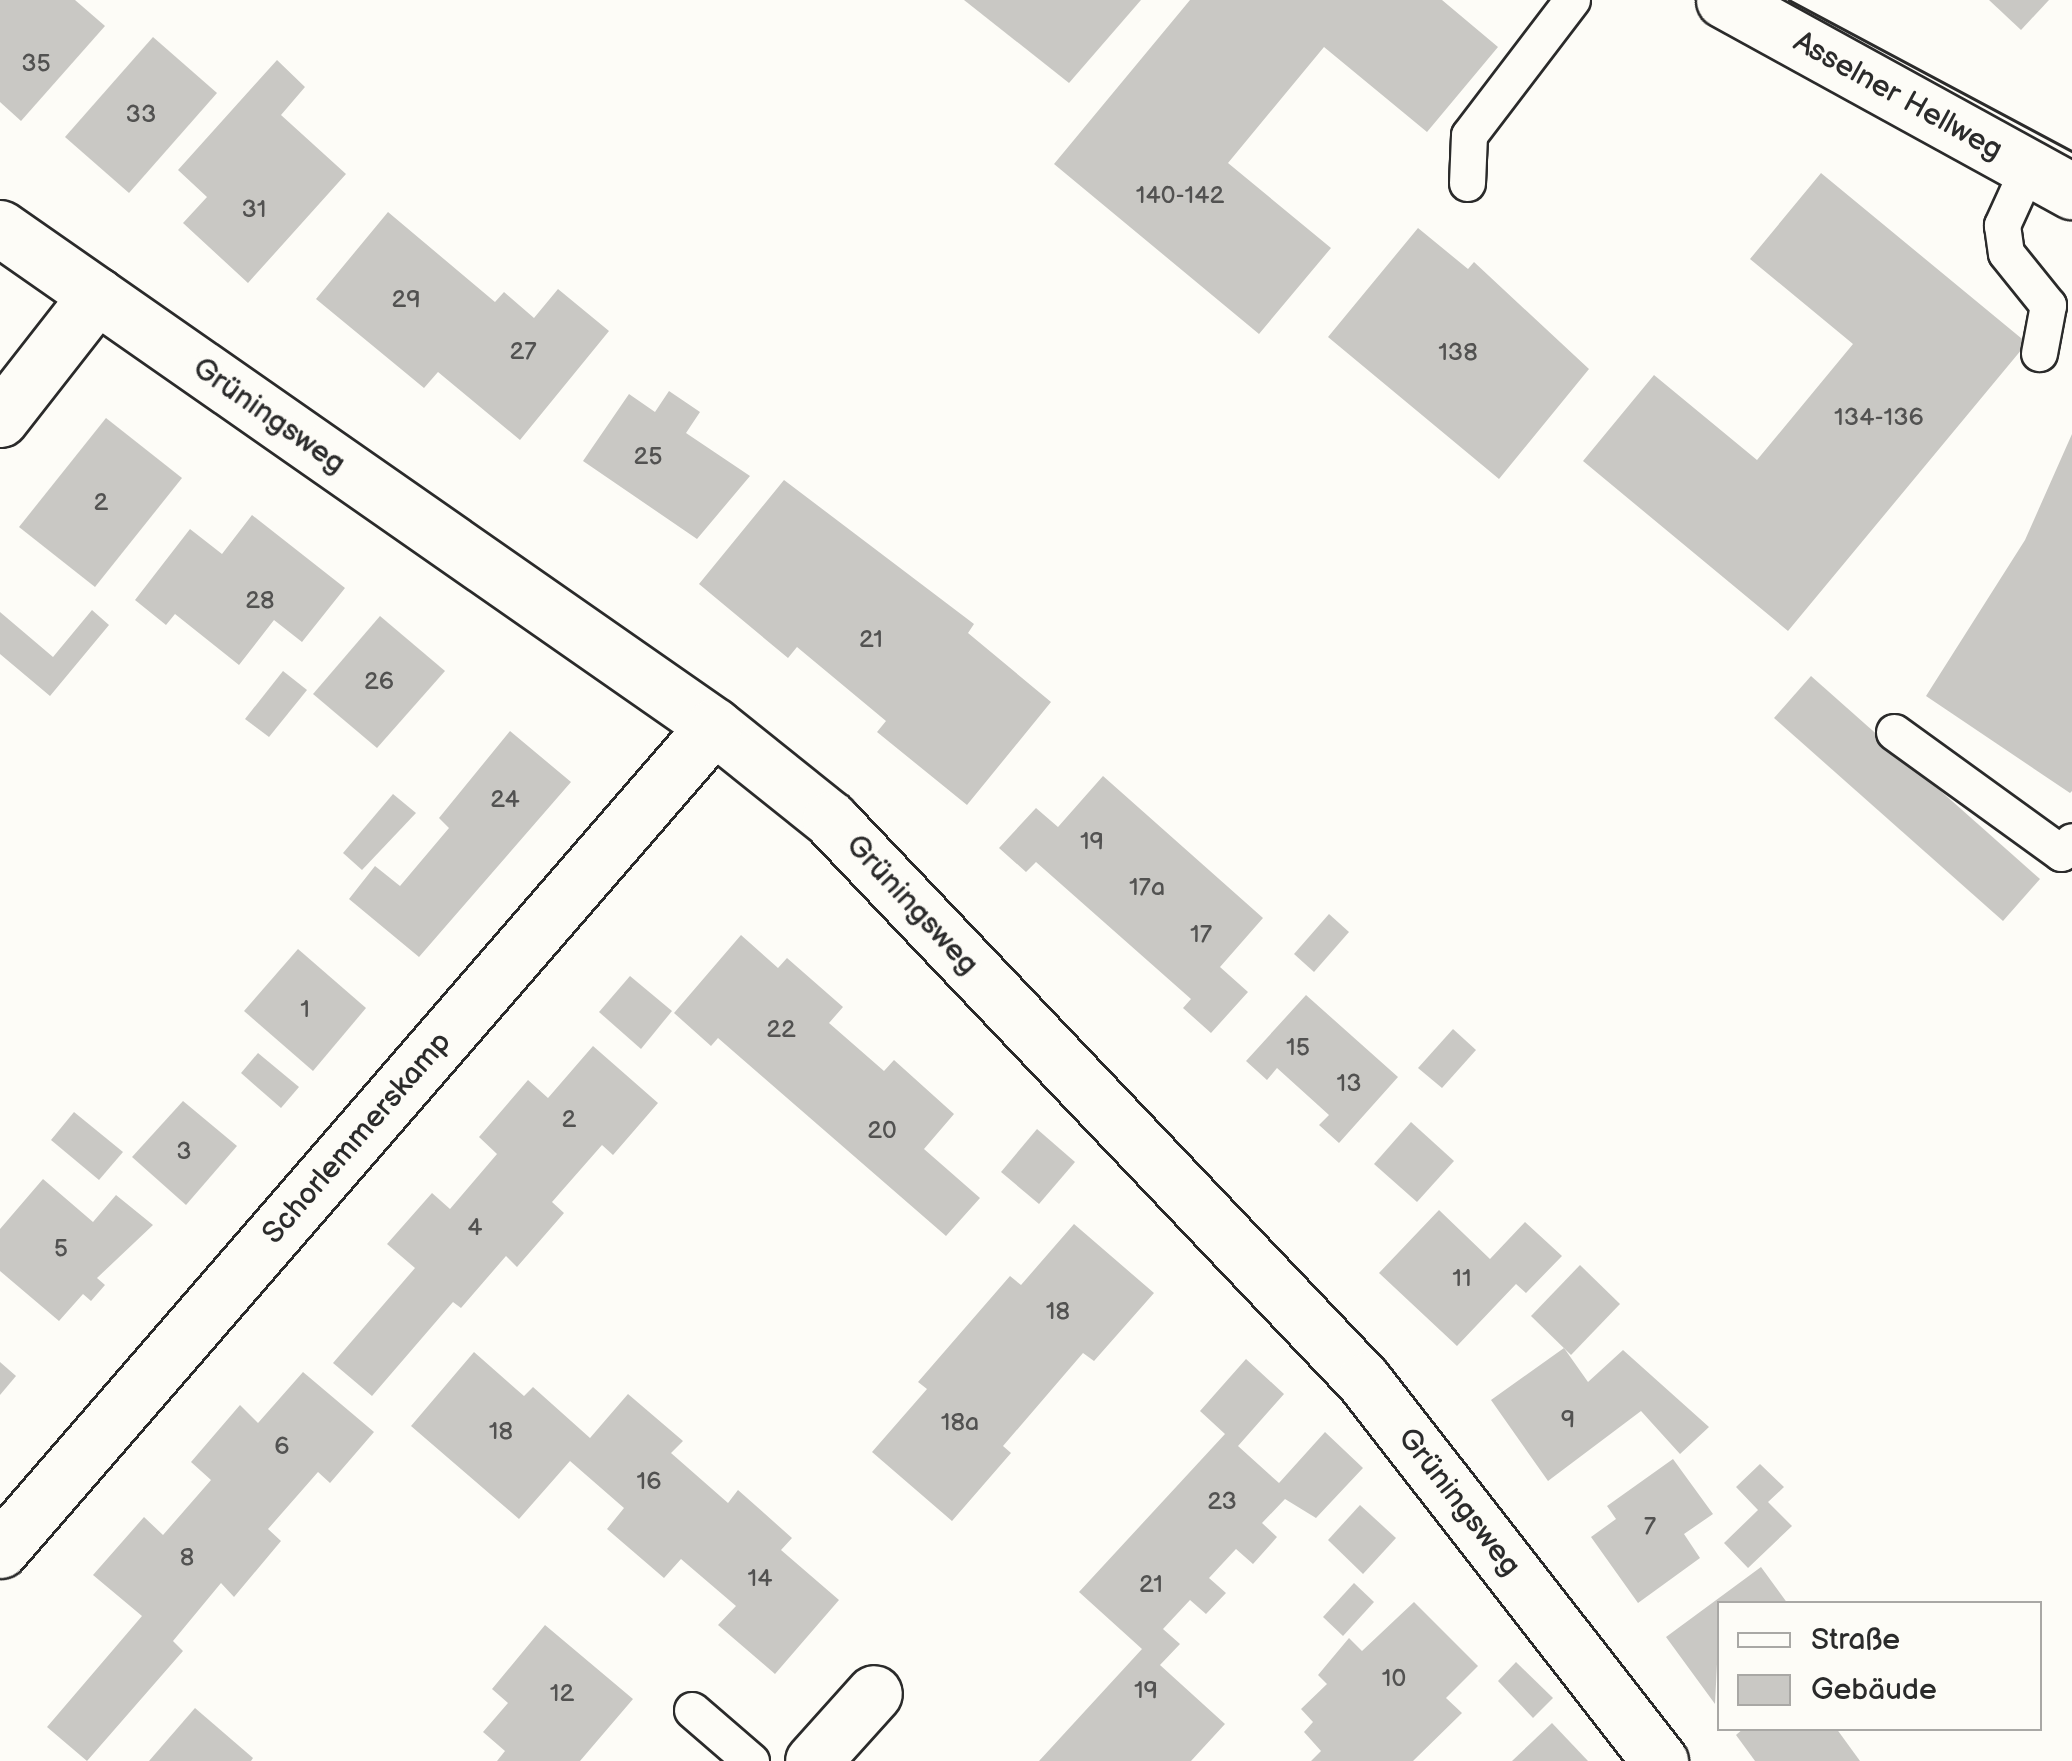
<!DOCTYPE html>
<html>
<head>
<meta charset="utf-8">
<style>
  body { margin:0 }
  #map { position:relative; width:2072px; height:1761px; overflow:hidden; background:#fdfcf7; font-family:"Balsamiq Sans",sans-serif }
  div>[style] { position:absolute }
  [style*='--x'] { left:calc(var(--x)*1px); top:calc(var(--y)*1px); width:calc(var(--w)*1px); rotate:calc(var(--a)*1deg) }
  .building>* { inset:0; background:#c9c8c4 }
  .roads { filter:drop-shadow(2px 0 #2b2b2b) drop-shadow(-2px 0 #2b2b2b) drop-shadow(0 2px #2b2b2b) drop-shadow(0 -2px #2b2b2b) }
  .service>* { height:35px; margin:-17.5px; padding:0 17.5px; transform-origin:17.5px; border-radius:17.5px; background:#fdfcf7 }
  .minor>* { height:55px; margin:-27.5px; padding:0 27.5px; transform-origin:27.5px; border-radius:27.5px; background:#fdfcf7 }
  .secondary>* { height:55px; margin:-27.5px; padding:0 27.5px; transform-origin:27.5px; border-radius:27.5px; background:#fdfcf7 }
  .tram>* { height:2.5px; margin:-1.25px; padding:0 1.25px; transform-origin:1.25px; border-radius:1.25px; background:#2b2b2b }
  span { translate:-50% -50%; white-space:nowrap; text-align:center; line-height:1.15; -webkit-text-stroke:10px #fdfcf7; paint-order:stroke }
  .number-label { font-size:25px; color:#525251 }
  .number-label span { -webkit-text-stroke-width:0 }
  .street-label { font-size:30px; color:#2b2b2b }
  .legend { position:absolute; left:1717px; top:1601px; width:325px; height:130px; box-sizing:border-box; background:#fdfcf7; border:2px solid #a9a8a5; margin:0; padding:12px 18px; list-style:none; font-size:30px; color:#2b2b2b }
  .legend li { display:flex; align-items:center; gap:20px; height:50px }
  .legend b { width:50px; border:2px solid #a9a8a5 }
</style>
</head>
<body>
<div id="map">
  <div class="building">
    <div style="clip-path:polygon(0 0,75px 0,105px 26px,21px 121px,0 102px)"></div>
    <div style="clip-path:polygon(964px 0,1141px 0,1069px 83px)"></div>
    <div style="clip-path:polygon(1190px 0,1442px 0,1498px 47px,1427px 132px,1324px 47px,1228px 163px,1331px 248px,1259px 334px,1054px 164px)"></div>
    <div style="clip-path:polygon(1989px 0,2049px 0,2021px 30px)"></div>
    <div style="clip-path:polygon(153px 37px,217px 93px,129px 193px,65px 137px)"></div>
    <div style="clip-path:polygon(277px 60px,305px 87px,281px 115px,346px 174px,248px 283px,183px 223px,207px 197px,178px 170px)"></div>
    <div style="clip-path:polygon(1821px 173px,2027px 343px,1788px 631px,1583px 461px,1654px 375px,1757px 460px,1853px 344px,1750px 259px)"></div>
    <div style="clip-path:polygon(388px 212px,495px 302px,504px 292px,534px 318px,558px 289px,609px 331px,520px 440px,438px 372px,424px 388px,316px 299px)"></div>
    <div style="clip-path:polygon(1418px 228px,1468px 269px,1474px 262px,1589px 369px,1499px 479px,1328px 337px)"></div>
    <div style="clip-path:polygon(669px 391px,700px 412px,686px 433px,750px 476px,697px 539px,583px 461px,629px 394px,655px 412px)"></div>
    <div style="clip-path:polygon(106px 418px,182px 478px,95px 587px,19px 527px)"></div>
    <div style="clip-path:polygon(2072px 434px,2072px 791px,2070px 793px,1926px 696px,2025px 540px)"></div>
    <div style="clip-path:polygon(784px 480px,974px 624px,968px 633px,1051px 702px,967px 805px,877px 732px,886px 721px,797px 647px,788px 658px,699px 584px)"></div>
    <div style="clip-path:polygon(252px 515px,345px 588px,302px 642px,274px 620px,239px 665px,175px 614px,166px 625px,135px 600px,190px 529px,222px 554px)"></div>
    <div style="clip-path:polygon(92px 610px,109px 625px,50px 696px,0 654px,0 612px,53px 657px)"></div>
    <div style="clip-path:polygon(380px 616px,445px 671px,377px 748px,313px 694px)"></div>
    <div style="clip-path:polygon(283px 671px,307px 690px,269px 737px,245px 719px)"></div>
    <div style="clip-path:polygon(1811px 676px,2040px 879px,2003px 921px,1774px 718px)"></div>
    <div style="clip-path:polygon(510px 731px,571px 782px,419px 957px,349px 899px,375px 866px,400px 886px,449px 828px,439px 818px)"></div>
    <div style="clip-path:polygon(1103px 776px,1263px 918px,1220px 967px,1248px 992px,1211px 1033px,1183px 1008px,1191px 999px,1036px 862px,1026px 872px,999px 848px,1036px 808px,1058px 827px)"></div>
    <div style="clip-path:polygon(393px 794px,416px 813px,362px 870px,343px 853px)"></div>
    <div style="clip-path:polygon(1329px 914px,1349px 932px,1314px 972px,1294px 954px)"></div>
    <div style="clip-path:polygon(741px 935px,778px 968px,787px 958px,843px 1007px,829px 1023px,884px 1071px,894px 1060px,954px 1114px,924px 1149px,980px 1198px,946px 1236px,718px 1038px,711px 1046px,674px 1013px)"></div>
    <div style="clip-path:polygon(298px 949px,366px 1008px,313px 1071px,244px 1011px)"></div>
    <div style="clip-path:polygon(630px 976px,672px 1011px,641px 1049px,599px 1012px)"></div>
    <div style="clip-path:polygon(1306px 995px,1398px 1077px,1339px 1143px,1319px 1125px,1329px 1115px,1277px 1068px,1267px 1080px,1246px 1061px)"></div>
    <div style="clip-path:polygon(1453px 1029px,1476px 1050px,1442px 1088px,1418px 1068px)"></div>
    <div style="clip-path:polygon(593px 1046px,658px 1103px,613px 1155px,602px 1145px,552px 1202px,564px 1213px,517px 1267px,506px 1256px,461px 1308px,453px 1302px,372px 1396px,333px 1363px,415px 1268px,387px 1244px,432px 1193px,450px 1209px,497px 1154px,479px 1137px,528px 1080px,548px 1098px)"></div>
    <div style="clip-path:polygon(258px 1053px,299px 1087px,281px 1108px,241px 1073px)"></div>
    <div style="clip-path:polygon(183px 1101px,237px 1146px,186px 1205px,132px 1157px)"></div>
    <div style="clip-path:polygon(74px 1112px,123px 1152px,99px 1180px,51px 1140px)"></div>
    <div style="clip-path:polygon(1411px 1122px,1454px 1161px,1417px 1202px,1374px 1164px)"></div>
    <div style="clip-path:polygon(1037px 1129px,1075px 1162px,1039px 1204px,1001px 1172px)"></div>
    <div style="clip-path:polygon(43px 1179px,93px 1222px,116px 1195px,153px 1225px,97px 1278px,105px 1285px,91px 1301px,83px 1294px,59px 1321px,0 1271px,0 1229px)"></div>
    <div style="clip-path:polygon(1439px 1210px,1490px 1259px,1525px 1222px,1562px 1256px,1526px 1293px,1516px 1284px,1457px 1346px,1379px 1273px)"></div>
    <div style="clip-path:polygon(1074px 1224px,1154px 1293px,1094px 1361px,1083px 1353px,1003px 1446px,1011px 1453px,952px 1521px,872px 1452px,927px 1389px,918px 1382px,1010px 1276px,1021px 1285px)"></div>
    <div style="clip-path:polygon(1580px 1265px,1620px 1304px,1571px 1355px,1531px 1316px)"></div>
    <div style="clip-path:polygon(1564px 1348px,1588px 1382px,1623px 1350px,1709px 1427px,1680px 1454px,1641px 1411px,1548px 1481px,1491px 1400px)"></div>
    <div style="clip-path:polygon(474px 1352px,524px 1396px,533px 1387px,590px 1438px,628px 1394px,683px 1441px,671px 1453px,728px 1503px,738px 1490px,792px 1538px,781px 1550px,839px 1600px,775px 1674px,718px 1625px,736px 1606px,681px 1559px,664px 1578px,607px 1529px,624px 1508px,570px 1461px,519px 1519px,411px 1426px)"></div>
    <div style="clip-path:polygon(1246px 1359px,1284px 1394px,1238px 1446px,1279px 1483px,1325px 1432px,1363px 1468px,1316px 1518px,1285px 1499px,1262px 1523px,1277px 1537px,1253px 1564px,1236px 1549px,1209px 1578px,1226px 1593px,1206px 1614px,1190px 1600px,1163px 1629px,1180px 1644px,1160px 1665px,1225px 1724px,1191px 1761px,1039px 1761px,1142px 1649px,1079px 1592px,1225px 1434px,1200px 1411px)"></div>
    <div style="clip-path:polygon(0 1362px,16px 1376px,0 1395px)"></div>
    <div style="clip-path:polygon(303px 1372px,374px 1432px,330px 1483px,318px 1472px,268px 1529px,281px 1541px,234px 1597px,221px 1583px,173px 1641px,183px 1651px,87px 1761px,47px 1727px,142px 1616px,93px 1575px,144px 1517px,163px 1535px,211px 1480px,191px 1462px,240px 1405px,258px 1423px)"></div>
    <div style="clip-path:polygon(1673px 1459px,1713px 1514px,1684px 1534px,1700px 1558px,1638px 1603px,1591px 1537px,1616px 1519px,1607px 1506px)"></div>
    <div style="clip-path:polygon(1760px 1464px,1784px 1487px,1768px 1502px,1792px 1526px,1748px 1568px,1724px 1543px,1758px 1510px,1736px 1487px)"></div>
    <div style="clip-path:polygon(1360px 1505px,1396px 1538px,1363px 1574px,1328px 1540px)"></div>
    <div style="clip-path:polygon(1761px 1567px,1788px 1604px,1720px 1604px,1715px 1704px,1666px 1637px)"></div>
    <div style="clip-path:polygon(1354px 1583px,1374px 1602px,1343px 1636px,1323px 1617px)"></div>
    <div style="clip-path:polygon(1414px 1602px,1478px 1666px,1446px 1698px,1462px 1713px,1413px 1761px,1311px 1761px,1321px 1751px,1304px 1732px,1313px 1722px,1301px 1709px,1327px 1684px,1318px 1675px,1349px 1638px,1362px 1651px)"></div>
    <div style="clip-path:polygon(545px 1625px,633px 1699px,580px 1761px,497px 1761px,505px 1751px,483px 1732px,508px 1703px,492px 1689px)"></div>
    <div style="clip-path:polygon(1516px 1662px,1553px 1698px,1533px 1718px,1498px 1681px)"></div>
    <div style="clip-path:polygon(195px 1708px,253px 1758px,251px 1761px,149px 1761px)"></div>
    <div style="clip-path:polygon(1552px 1723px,1588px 1761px,1512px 1761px)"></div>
    <div style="clip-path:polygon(1744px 1728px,1836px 1728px,1860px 1761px,1755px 1761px,1736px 1735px)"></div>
  </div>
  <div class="roads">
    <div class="service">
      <div style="--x:2028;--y:168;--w:63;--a:114.5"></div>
      <div style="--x:2002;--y:225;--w:28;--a:82"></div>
      <div style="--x:2006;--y:253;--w:67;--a:51.1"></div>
      <div style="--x:2048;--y:305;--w:49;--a:100.6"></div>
      <div style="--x:1467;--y:183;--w:48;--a:-87.6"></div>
      <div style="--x:1469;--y:135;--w:170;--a:-52.7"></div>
      <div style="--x:1894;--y:732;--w:206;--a:35.9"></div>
      <div style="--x:2061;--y:853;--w:16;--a:-47"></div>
      <div style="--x:692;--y:1710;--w:78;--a:40.8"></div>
    </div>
    <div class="minor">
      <div style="--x:0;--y:228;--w:871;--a:34.89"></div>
      <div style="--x:714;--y:726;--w:149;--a:38.7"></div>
      <div style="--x:830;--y:819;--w:775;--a:46.46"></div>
      <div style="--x:1364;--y:1381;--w:482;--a:52.1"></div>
      <div style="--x:0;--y:419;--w:157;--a:-52"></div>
      <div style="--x:0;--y:1550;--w:1090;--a:-49.09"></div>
      <div style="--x:813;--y:1761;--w:91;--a:-48.1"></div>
    </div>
    <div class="secondary">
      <div style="--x:1724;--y:0;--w:397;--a:28.8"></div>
    </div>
  </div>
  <div class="tram">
    <div style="--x:1789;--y:0;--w:321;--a:28.1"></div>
  </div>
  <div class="number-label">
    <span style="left:36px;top:64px">35</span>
    <span style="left:141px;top:115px">33</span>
    <span style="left:1180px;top:196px">140-142</span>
    <span style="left:254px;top:210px">31</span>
    <span style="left:406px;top:300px">29</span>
    <span style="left:523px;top:352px">27</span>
    <span style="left:1458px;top:353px">138</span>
    <span style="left:1879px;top:418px">134-136</span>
    <span style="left:648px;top:457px">25</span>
    <span style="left:101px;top:503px">2</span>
    <span style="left:260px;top:601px">28</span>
    <span style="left:871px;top:640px">21</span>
    <span style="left:379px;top:682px">26</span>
    <span style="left:505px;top:800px">24</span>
    <span style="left:1092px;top:842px">19</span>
    <span style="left:1147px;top:888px">17a</span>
    <span style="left:1201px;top:935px">17</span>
    <span style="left:305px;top:1010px">1</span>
    <span style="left:781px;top:1030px">22</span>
    <span style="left:1298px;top:1048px">15</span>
    <span style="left:1349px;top:1084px">13</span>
    <span style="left:569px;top:1120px">2</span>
    <span style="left:882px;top:1131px">20</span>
    <span style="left:184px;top:1152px">3</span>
    <span style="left:475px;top:1228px">4</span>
    <span style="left:61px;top:1249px">5</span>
    <span style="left:1462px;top:1279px">11</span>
    <span style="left:1058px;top:1312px">18</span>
    <span style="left:1568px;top:1420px">9</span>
    <span style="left:960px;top:1423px">18a</span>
    <span style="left:501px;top:1432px">18</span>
    <span style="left:282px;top:1447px">6</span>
    <span style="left:649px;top:1482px">16</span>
    <span style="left:1222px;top:1502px">23</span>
    <span style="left:1650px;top:1527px">7</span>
    <span style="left:187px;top:1558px">8</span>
    <span style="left:760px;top:1579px">14</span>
    <span style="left:1151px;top:1585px">21</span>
    <span style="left:1394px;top:1679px">10</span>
    <span style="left:1146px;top:1691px">19</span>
    <span style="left:562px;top:1694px">12</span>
  </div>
  <div class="street-label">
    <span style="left:1898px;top:96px;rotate:29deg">Asselner Hellweg</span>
    <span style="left:269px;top:416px;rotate:35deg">Grüningsweg</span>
    <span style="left:912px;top:905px;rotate:47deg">Grüningsweg</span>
    <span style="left:357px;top:1138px;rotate:-49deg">Schorlemmerskamp</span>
    <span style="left:1459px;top:1502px;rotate:52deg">Grüningsweg</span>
  </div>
  <ul class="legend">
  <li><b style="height:12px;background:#fdfcf7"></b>Straße</li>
  <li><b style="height:28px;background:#c9c8c4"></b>Gebäude</li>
  </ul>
</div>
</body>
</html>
